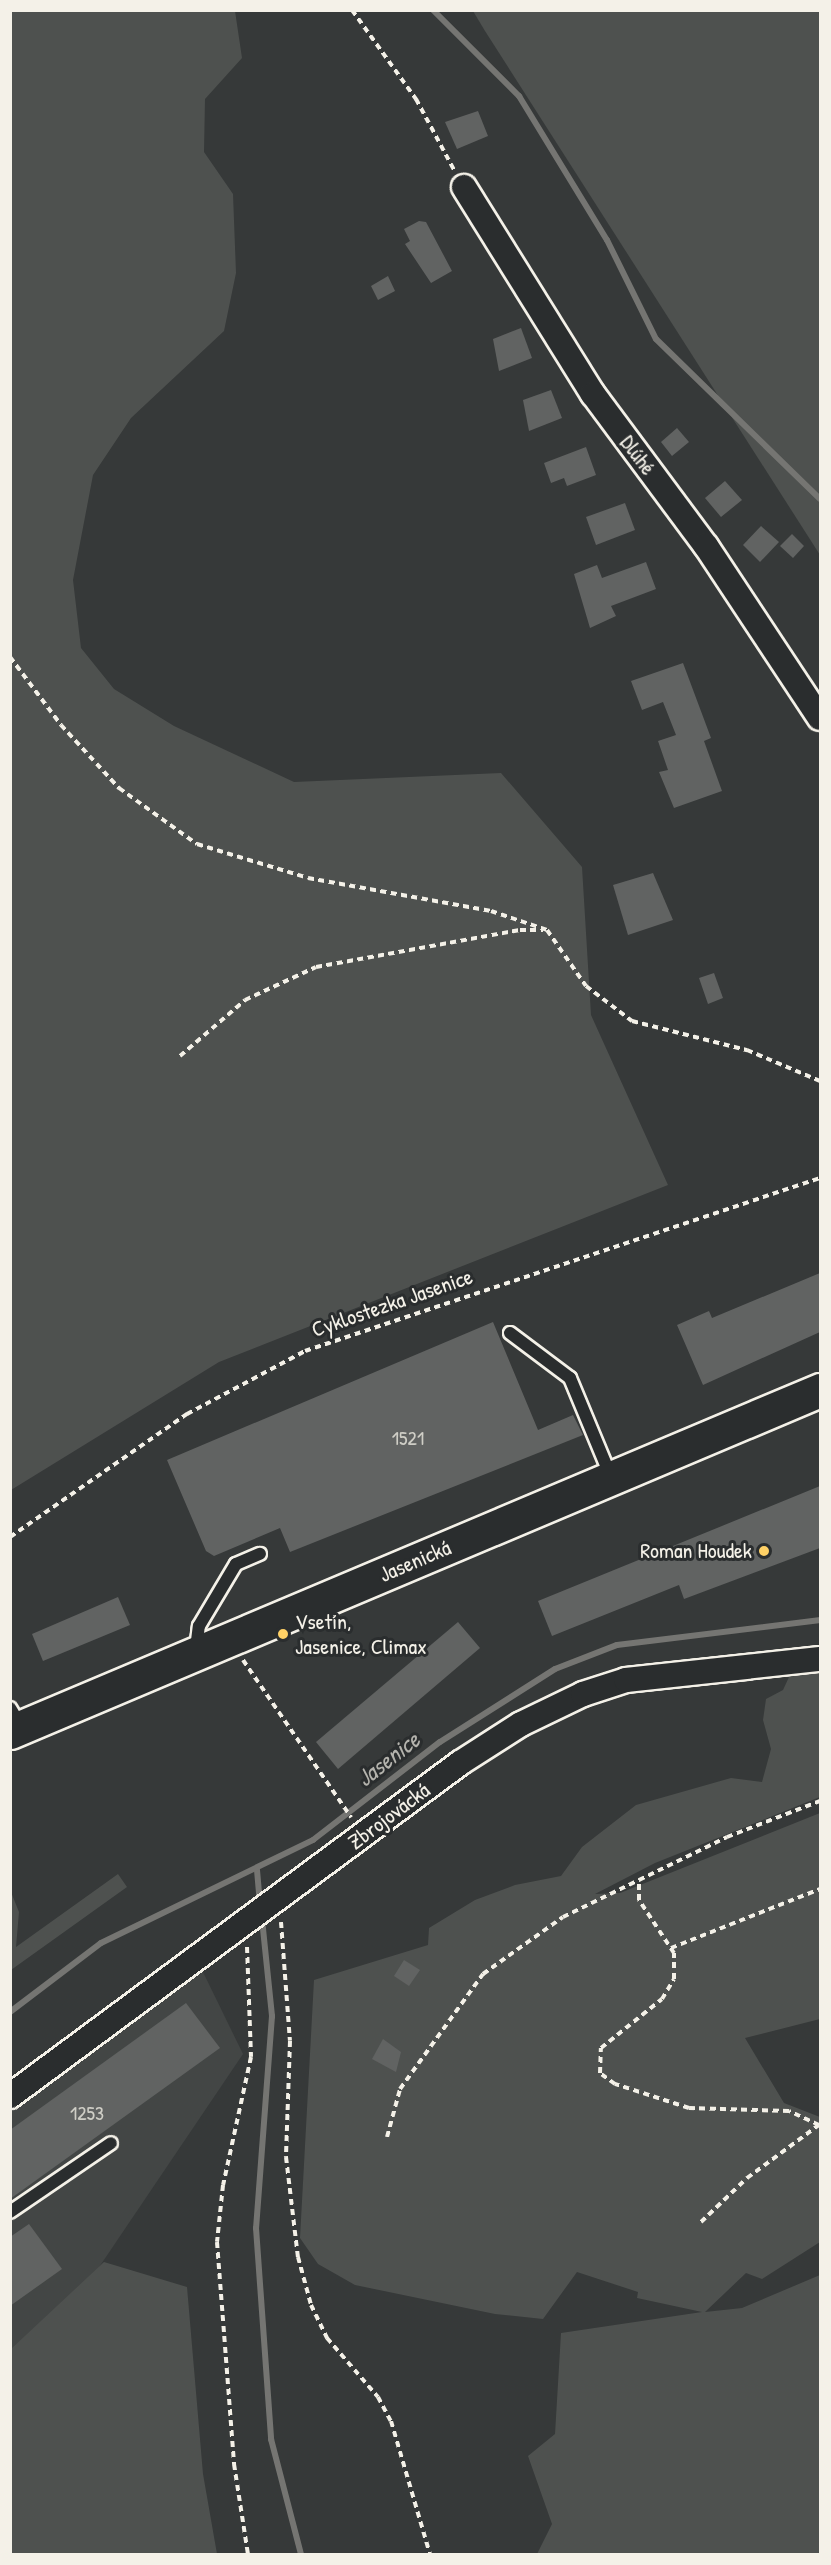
<!DOCTYPE html>
<html>
<head>
<meta charset="utf-8">
<style>
  body { margin:0 }
  #map { position:relative; width:831px; height:2565px; overflow:hidden; background:#363939; font-family:"Patrick Hand",sans-serif }
  div>[style] { position:absolute }
  [style*='--x'] { left:calc(var(--x)*1px); top:calc(var(--y)*1px); width:calc(var(--w)*1px); rotate:calc(var(--a)*1deg) }
  .built>* { inset:0; background:#434645 }
  .green>* { inset:0; background:#4e514f }
  .stream>* { height:6px; margin:-3px; padding:0 3px; transform-origin:3px; border-radius:3px; background:#757572 }
  .building>* { inset:0; background:#616362 }
  .path>* { height:4px; margin-top:-2px; transform-origin:0; background:repeating-linear-gradient(90deg,#f4f1e8 0 6px,transparent 0 10.5px) }
  .roads { filter:drop-shadow(2px 0 #f4f1e8) drop-shadow(-2px 0 #f4f1e8) drop-shadow(0 2px #f4f1e8) drop-shadow(0 -2px #f4f1e8) }
  .lane>* { height:12px; margin:-6px; padding:0 6px; transform-origin:6px; border-radius:6px; background:#2a2d2e }
  .street>* { height:24px; margin:-12px; padding:0 12px; transform-origin:12px; border-radius:12px; background:#2a2d2e }
  .secondary>* { height:33px; margin:-16.5px; padding:0 16.5px; transform-origin:16.5px; border-radius:16.5px; background:#2a2d2e }
  .dots>* { width:16px; height:16px; translate:-50% -50%; box-sizing:border-box; border:3px solid #2a2d2e; border-radius:50% }
  span { translate:-50% -50%; white-space:nowrap; text-align:center; line-height:1.15; -webkit-text-stroke:6px #2a2d2e; paint-order:stroke }
  .number-label { font-size:20px; color:#cfcec6 }
  .number-label span { -webkit-text-stroke-width:0 }
  .street-label { font-size:22px; color:#f4f1e8 }
  .poi-label { font-size:22px; color:#f4f1e8 }
  .right { translate:-100% -50%; text-align:right }
  .left { translate:0 -50%; text-align:left }
  .water-label { font-size:24px; color:#b4b3ad; font-style:italic }
  .frame { position:absolute; inset:0; border:12px solid #f4f1e8; pointer-events:none }
</style>
</head>
<body>
<div id="map">
  <div class="built">
    <div style="clip-path:polygon(202px 1970px,243px 2054px,33px 2365px,10px 2379px,10px 2110px)"></div>
  </div>
  <div class="green">
    <div style="clip-path:polygon(11px 10px,235px 11px,242px 58px,205px 99px,204px 152px,233px 194px,236px 273px,224px 331px,131px 418px,93px 475px,73px 580px,81px 648px,114px 689px,174px 726px,294px 782px,501px 773px,582px 867px,591px 1015px,668px 1185px,219px 1362px,11px 1490px)"></div>
    <div style="clip-path:polygon(473px 11px,820px 11px,820px 555px,485px 31px)"></div>
    <div style="clip-path:polygon(820px 1671px,820px 1797px,655px 1863px,595px 1894px,620px 1893px,820px 1813px,820px 2019px,745px 2038px,784px 2103px,820px 2117px,820px 2242px,762px 2279px,746px 2273px,705px 2312px,742px 2308px,820px 2275px,820px 2554px,537px 2554px,552px 2524px,528px 2456px,555px 2434px,561px 2333px,702px 2312px,637px 2298px,638px 2292px,577px 2272px,543px 2319px,495px 2314px,355px 2285px,318px 2264px,300px 2238px,314px 1980px,428px 1945px,429px 1928px,475px 1900px,515px 1885px,561px 1876px,582px 1847px,636px 1805px,731px 1778px,762px 1782px,771px 1749px,763px 1720px,766px 1699px,783px 1690px,789px 1677px)"></div>
    <div style="clip-path:polygon(118px 1874px,127px 1887px,11px 1970px,11px 1892px,19px 1912px,16px 1947px)"></div>
    <div style="clip-path:polygon(104px 2262px,187px 2287px,203px 2474px,217px 2554px,11px 2554px,11px 2349px)"></div>
  </div>
  <div class="stream">
    <div style="--x:433;--y:10;--w:122;--a:45"></div>
    <div style="--x:519;--y:96;--w:169;--a:58.6"></div>
    <div style="--x:607;--y:240;--w:110;--a:63.7"></div>
    <div style="--x:656;--y:339;--w:229;--a:44.3"></div>
    <div style="--x:257;--y:1870;--w:32;--a:85"></div>
    <div style="--x:262;--y:1919;--w:98;--a:84.1"></div>
    <div style="--x:272;--y:2016;--w:213;--a:94.3"></div>
    <div style="--x:256;--y:2228;--w:212;--a:85.9"></div>
    <div style="--x:271;--y:2439;--w:119;--a:75.4"></div>
    <div style="--x:10;--y:2012;--w:114;--a:-37.2"></div>
    <div style="--x:101;--y:1943;--w:236;--a:-25.9"></div>
    <div style="--x:313;--y:1840;--w:160;--a:-37.7"></div>
    <div style="--x:440;--y:1742;--w:136;--a:-32.4"></div>
    <div style="--x:555;--y:1669;--w:66;--a:-21.2"></div>
    <div style="--x:617;--y:1645;--w:205;--a:-7"></div>
  </div>
  <div class="building">
    <div style="clip-path:polygon(478px 111px,488px 136px,457px 149px,445px 122px)"></div>
    <div style="clip-path:polygon(419px 221px,426px 222px,452px 271px,431px 283px,405px 244px,410px 241px,404px 229px)"></div>
    <div style="clip-path:polygon(388px 276px,395px 291px,378px 300px,371px 286px)"></div>
    <div style="clip-path:polygon(521px 328px,532px 358px,499px 371px,493px 339px)"></div>
    <div style="clip-path:polygon(551px 390px,562px 418px,529px 431px,523px 400px)"></div>
    <div style="clip-path:polygon(677px 428px,689px 442px,672px 456px,661px 442px)"></div>
    <div style="clip-path:polygon(586px 447px,596px 475px,567px 486px,564px 478px,551px 483px,544px 463px)"></div>
    <div style="clip-path:polygon(725px 481px,742px 500px,721px 517px,705px 498px)"></div>
    <div style="clip-path:polygon(625px 503px,635px 530px,596px 545px,586px 517px)"></div>
    <div style="clip-path:polygon(761px 526px,779px 542px,760px 562px,743px 545px)"></div>
    <div style="clip-path:polygon(792px 534px,804px 546px,793px 558px,780px 546px)"></div>
    <div style="clip-path:polygon(646px 562px,656px 589px,611px 606px,616px 616px,590px 628px,574px 574px,597px 565px,602px 578px)"></div>
    <div style="clip-path:polygon(683px 663px,711px 738px,704px 741px,722px 791px,674px 808px,659px 772px,668px 770px,658px 741px,676px 735px,663px 702px,642px 710px,631px 681px)"></div>
    <div style="clip-path:polygon(653px 873px,673px 920px,628px 935px,613px 885px)"></div>
    <div style="clip-path:polygon(714px 973px,723px 998px,708px 1004px,699px 978px)"></div>
    <div style="clip-path:polygon(820px 1273px,820px 1332px,703px 1385px,677px 1325px,709px 1311px,712px 1318px)"></div>
    <div style="clip-path:polygon(493px 1322px,538px 1430px,573px 1415px,583px 1435px,290px 1552px,280px 1528px,214px 1556px,206px 1551px,167px 1460px)"></div>
    <div style="clip-path:polygon(820px 1486px,820px 1548px,684px 1599px,679px 1585px,552px 1636px,538px 1601px)"></div>
    <div style="clip-path:polygon(118px 1597px,130px 1625px,43px 1661px,32px 1634px)"></div>
    <div style="clip-path:polygon(458px 1622px,480px 1648px,338px 1769px,316px 1742px)"></div>
    <div style="clip-path:polygon(404px 1960px,420px 1970px,409px 1986px,394px 1976px)"></div>
    <div style="clip-path:polygon(186px 2003px,220px 2048px,10px 2199px,10px 2130px)"></div>
    <div style="clip-path:polygon(383px 2039px,401px 2052px,396px 2072px,372px 2059px)"></div>
    <div style="clip-path:polygon(29px 2224px,62px 2269px,10px 2306px,10px 2237px)"></div>
  </div>
  <div class="path">
    <div style="--x:352;--y:10;--w:110;--a:54.3"></div>
    <div style="--x:416;--y:99;--w:81;--a:61.8"></div>
    <div style="--x:10;--y:657;--w:85;--a:53.1"></div>
    <div style="--x:61;--y:725;--w:86;--a:47.4"></div>
    <div style="--x:119;--y:788;--w:96;--a:35.7"></div>
    <div style="--x:197;--y:844;--w:116;--a:17"></div>
    <div style="--x:308;--y:878;--w:186;--a:10.2"></div>
    <div style="--x:491;--y:911;--w:59;--a:18.7"></div>
    <div style="--x:547;--y:930;--w:68;--a:55.1"></div>
    <div style="--x:586;--y:986;--w:58;--a:37.3"></div>
    <div style="--x:632;--y:1021;--w:119;--a:14.2"></div>
    <div style="--x:747;--y:1050;--w:79;--a:23"></div>
    <div style="--x:180;--y:1056;--w:86;--a:-40.7"></div>
    <div style="--x:245;--y:1000;--w:78;--a:-24.9"></div>
    <div style="--x:316;--y:967;--w:207;--a:-10.3"></div>
    <div style="--x:520;--y:930;--w:23;--a:0"></div>
    <div style="--x:10;--y:1537;--w:216;--a:-34.8"></div>
    <div style="--x:187;--y:1414;--w:134;--a:-28.1"></div>
    <div style="--x:305;--y:1351;--w:543;--a:-18.57"></div>
    <div style="--x:243;--y:1660;--w:191;--a:55.5"></div>
    <div style="--x:281;--y:1922;--w:119;--a:85.7"></div>
    <div style="--x:290;--y:2041;--w:116;--a:92"></div>
    <div style="--x:286;--y:2157;--w:101;--a:83.2"></div>
    <div style="--x:298;--y:2257;--w:50;--a:74.8"></div>
    <div style="--x:311;--y:2305;--w:37;--a:64"></div>
    <div style="--x:327;--y:2338;--w:78;--a:49.2"></div>
    <div style="--x:378;--y:2397;--w:27;--a:62"></div>
    <div style="--x:391;--y:2421;--w:139;--a:73.7"></div>
    <div style="--x:247;--y:1947;--w:110;--a:87.9"></div>
    <div style="--x:251;--y:2057;--w:131;--a:102.3"></div>
    <div style="--x:223;--y:2185;--w:57;--a:96"></div>
    <div style="--x:217;--y:2242;--w:223;--a:85.6"></div>
    <div style="--x:234;--y:2464;--w:91;--a:81.2"></div>
    <div style="--x:671;--y:1948;--w:160;--a:-21.6"></div>
    <div style="--x:387;--y:2137;--w:50;--a:-74.8"></div>
    <div style="--x:400;--y:2089;--w:142;--a:-54.2"></div>
    <div style="--x:483;--y:1974;--w:98;--a:-35.5"></div>
    <div style="--x:563;--y:1917;--w:85;--a:-26"></div>
    <div style="--x:701;--y:2222;--w:64;--a:-43.7"></div>
    <div style="--x:747;--y:2178;--w:89;--a:-36.4"></div>
    <div style="--x:819;--y:2125;--w:33;--a:-155"></div>
    <div style="--x:789;--y:2111;--w:100;--a:-178.3"></div>
    <div style="--x:689;--y:2108;--w:78;--a:-162"></div>
    <div style="--x:615;--y:2084;--w:19;--a:-144"></div>
    <div style="--x:600;--y:2073;--w:25;--a:-88"></div>
    <div style="--x:601;--y:2048;--w:78;--a:-38.8"></div>
    <div style="--x:662;--y:1999;--w:23;--a:-59"></div>
    <div style="--x:674;--y:1979;--w:26;--a:-90"></div>
    <div style="--x:674;--y:1953;--w:64;--a:-123.4"></div>
    <div style="--x:639;--y:1900;--w:20;--a:-90"></div>
    <div style="--x:639;--y:1880;--w:98;--a:-26"></div>
    <div style="--x:727;--y:1837;--w:100;--a:-21.2"></div>
  </div>
  <div class="roads">
    <div class="lane">
      <div style="--x:510;--y:1333;--w:75;--a:36.9"></div>
      <div style="--x:570;--y:1378;--w:107;--a:67.5"></div>
      <div style="--x:196;--y:1649;--w:23;--a:-83"></div>
      <div style="--x:199;--y:1626;--w:72;--a:-59.2"></div>
      <div style="--x:236;--y:1564;--w:26;--a:-23"></div>
      <div style="--x:10;--y:1708;--w:21;--a:59"></div>
      <div style="--x:10;--y:2212;--w:122;--a:-34.3"></div>
    </div>
    <div class="street">
      <div style="--x:464;--y:187;--w:244;--a:58.1"></div>
      <div style="--x:593;--y:394;--w:189;--a:53.4"></div>
      <div style="--x:706;--y:546;--w:206;--a:56.5"></div>
      <div style="--x:10;--y:2096;--w:560;--a:-36.5"></div>
      <div style="--x:460;--y:1763;--w:72;--a:-32.6"></div>
      <div style="--x:521;--y:1724;--w:69;--a:-25.8"></div>
      <div style="--x:583;--y:1694;--w:45;--a:-18"></div>
      <div style="--x:626;--y:1680;--w:195;--a:-6.2"></div>
    </div>
    <div class="secondary">
      <div style="--x:10;--y:1732;--w:879;--a:-22.89"></div>
    </div>
  </div>
  <div class="dots">
    <div style="left:764px;top:1551px;background:#ffd166"></div>
    <div style="left:283px;top:1634px;background:#ffd166"></div>
  </div>
  <div class="number-label">
    <span style="left:408px;top:1437px">1521</span>
    <span style="left:87px;top:2112px">1253</span>
  </div>
  <div class="street-label">
    <span style="left:638px;top:455px;rotate:53deg">Dlúhé</span>
    <span style="left:392px;top:1303px;rotate:-19deg">Cyklostezka Jasenice</span>
    <span style="left:415px;top:1561px;rotate:-23deg">Jasenická</span>
    <span style="left:389px;top:1816px;rotate:-37deg">Zbrojovácká</span>
  </div>
  <div class="poi-label">
    <span class="right" style="left:752px;top:1551px">Roman Houdek</span>
    <span class="left" style="left:295px;top:1634px">Vsetín,<br>Jasenice, Climax</span>
  </div>
  <div class="water-label">
    <span style="left:388px;top:1759px;rotate:-38deg">Jasenice</span>
  </div>
  <div class="frame"></div>
</div>
</body>
</html>
